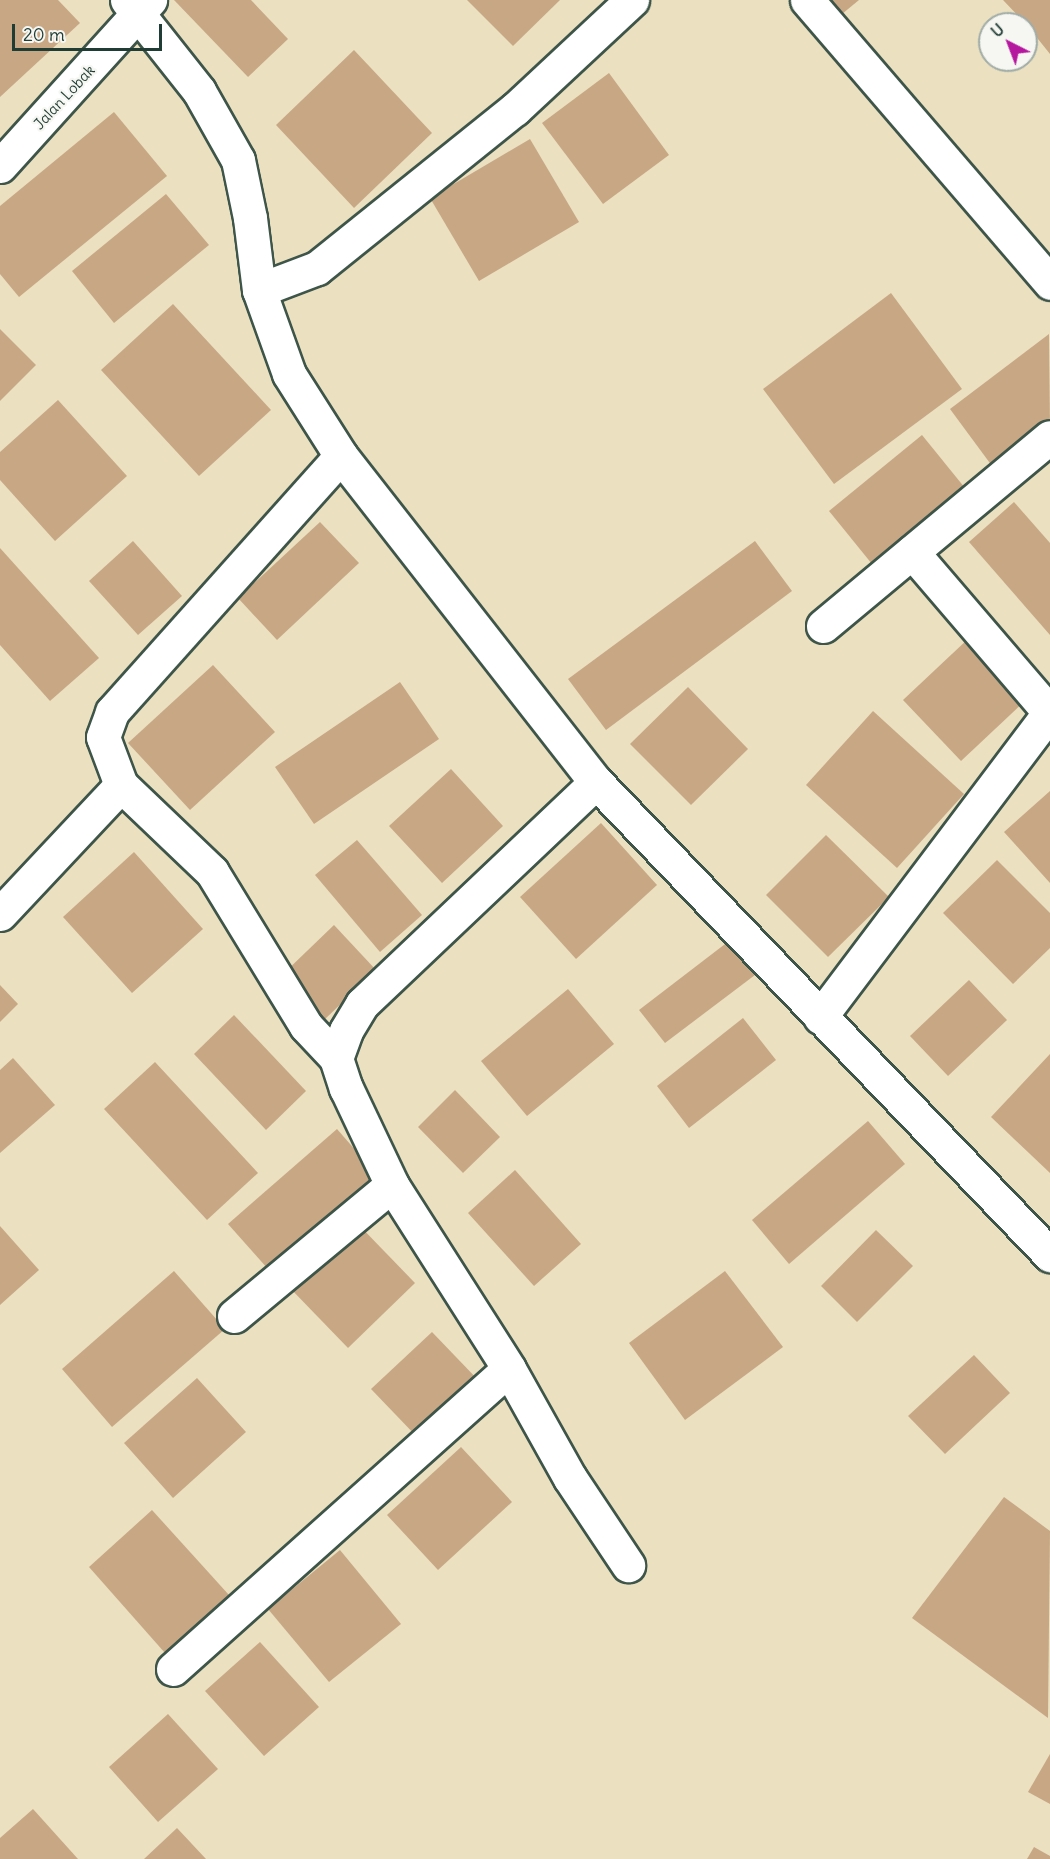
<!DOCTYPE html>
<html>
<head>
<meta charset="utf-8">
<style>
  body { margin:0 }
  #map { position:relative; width:1050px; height:1859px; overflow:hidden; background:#ebe0c0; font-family:Delius,sans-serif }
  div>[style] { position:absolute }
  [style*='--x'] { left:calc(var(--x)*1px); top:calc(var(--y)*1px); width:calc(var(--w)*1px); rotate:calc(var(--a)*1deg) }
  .building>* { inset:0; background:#c8a785 }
  .roads { filter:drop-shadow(2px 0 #3e5549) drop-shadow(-2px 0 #3e5549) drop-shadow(0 2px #3e5549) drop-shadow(0 -2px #3e5549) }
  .minor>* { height:33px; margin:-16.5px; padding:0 16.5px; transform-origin:16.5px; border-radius:16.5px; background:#fff }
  span { translate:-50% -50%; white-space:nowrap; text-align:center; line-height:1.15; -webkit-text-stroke:4.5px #f6f6f2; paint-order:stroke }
  .street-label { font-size:15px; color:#1f3d34 }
  .north { position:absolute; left:978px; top:12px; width:60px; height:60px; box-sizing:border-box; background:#f6f6f2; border:2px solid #a0aca6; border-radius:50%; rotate:318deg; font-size:16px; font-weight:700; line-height:24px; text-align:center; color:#1f3d34 }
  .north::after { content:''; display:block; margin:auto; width:21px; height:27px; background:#b5179e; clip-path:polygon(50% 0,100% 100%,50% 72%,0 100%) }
  .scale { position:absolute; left:12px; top:24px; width:150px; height:27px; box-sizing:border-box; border:3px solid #1f3d34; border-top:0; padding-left:8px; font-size:18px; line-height:21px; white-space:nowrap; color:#1f3d34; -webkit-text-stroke:4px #f6f6f2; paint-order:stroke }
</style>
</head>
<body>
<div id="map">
  <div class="building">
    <div style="clip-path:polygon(0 0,58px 0,80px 23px,0 97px)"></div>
    <div style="clip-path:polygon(174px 0,251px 0,288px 39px,248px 77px)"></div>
    <div style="clip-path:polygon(467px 0,560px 0,513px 46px)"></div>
    <div style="clip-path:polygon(820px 0,859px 0,836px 19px)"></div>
    <div style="clip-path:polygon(1003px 0,1050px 0,1050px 54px,1026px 24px)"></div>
    <div style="clip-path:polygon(354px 50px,432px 133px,354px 208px,276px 125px)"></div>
    <div style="clip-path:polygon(609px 73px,669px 155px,603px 204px,542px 123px)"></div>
    <div style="clip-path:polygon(114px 112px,167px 176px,19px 297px,0 274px,0 206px)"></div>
    <div style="clip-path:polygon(530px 139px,579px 222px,479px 281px,430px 198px)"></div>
    <div style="clip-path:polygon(166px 194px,209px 245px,114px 323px,72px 271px)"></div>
    <div style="clip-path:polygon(891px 293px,962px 389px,834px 484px,763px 389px)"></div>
    <div style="clip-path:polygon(173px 304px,271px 410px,199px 476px,101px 370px)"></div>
    <div style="clip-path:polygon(0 329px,36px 365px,0 401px)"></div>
    <div style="clip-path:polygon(1049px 334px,1050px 429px,995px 470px,950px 409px)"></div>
    <div style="clip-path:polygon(58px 400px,127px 476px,55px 541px,0 480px,0 452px)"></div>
    <div style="clip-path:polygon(922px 435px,965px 488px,872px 564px,829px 511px)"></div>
    <div style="clip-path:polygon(1014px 502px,1050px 543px,1050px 635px,969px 542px)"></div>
    <div style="clip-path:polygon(320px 522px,359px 563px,277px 640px,238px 598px)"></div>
    <div style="clip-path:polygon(133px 541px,182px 596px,138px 635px,89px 581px)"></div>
    <div style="clip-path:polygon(755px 541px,792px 591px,606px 730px,568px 679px)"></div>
    <div style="clip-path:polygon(0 548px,99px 658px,50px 701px,0 645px)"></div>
    <div style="clip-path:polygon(969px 638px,1027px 699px,961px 761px,903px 700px)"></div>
    <div style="clip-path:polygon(213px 665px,275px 732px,190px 810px,128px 743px)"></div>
    <div style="clip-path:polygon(400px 682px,439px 739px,314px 824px,275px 767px)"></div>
    <div style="clip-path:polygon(688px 687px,748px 749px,691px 805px,630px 744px)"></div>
    <div style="clip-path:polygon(873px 711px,964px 794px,897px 868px,806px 785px)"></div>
    <div style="clip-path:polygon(451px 769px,503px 826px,442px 883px,389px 826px)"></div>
    <div style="clip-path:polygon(1050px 791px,1050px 883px,1004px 832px)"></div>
    <div style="clip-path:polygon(601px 823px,657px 885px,576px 959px,520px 897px)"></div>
    <div style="clip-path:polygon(826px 835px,889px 897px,828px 957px,766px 895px)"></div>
    <div style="clip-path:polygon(357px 840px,422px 915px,380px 952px,315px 875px)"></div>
    <div style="clip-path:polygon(134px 852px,203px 929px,132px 993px,63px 917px)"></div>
    <div style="clip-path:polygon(997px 860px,1050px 913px,1050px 948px,1013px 984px,943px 913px)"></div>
    <div style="clip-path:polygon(334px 925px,376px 970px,322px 1022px,280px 977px)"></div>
    <div style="clip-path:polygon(729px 941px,755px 975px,665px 1043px,639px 1010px)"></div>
    <div style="clip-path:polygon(969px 980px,1007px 1020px,948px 1076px,910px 1036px)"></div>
    <div style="clip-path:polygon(0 985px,18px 1004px,0 1022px)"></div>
    <div style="clip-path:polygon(568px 989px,614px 1044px,527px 1116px,481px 1061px)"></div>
    <div style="clip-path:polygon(234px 1015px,306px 1091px,266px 1130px,194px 1054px)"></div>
    <div style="clip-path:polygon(743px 1018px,776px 1060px,689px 1128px,657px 1086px)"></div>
    <div style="clip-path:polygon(1050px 1054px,1050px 1173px,991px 1117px)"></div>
    <div style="clip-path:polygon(13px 1058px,55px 1105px,0 1153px,0 1070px)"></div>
    <div style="clip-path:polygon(155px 1062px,258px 1173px,207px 1220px,104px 1109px)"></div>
    <div style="clip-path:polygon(455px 1090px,500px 1137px,463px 1173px,418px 1127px)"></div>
    <div style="clip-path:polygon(868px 1121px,905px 1164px,789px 1264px,752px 1220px)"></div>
    <div style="clip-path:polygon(337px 1129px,377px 1175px,268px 1269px,228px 1224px)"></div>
    <div style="clip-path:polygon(515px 1170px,581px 1244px,534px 1286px,468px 1213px)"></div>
    <div style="clip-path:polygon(356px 1222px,415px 1283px,348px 1348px,289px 1287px)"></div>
    <div style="clip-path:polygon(0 1226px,39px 1270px,0 1305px)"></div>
    <div style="clip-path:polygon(876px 1230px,913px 1266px,857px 1322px,821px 1286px)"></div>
    <div style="clip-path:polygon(174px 1271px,225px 1329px,112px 1427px,62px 1369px)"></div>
    <div style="clip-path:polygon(725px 1271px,783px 1347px,685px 1420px,629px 1343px)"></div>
    <div style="clip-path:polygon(432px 1332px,480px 1382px,419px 1439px,371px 1389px)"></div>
    <div style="clip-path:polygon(974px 1355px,1010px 1393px,945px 1454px,908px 1416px)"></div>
    <div style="clip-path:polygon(197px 1378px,246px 1432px,173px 1498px,124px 1443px)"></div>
    <div style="clip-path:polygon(461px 1447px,512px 1502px,438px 1570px,387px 1515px)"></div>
    <div style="clip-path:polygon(1004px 1497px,1050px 1531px,1048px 1718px,912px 1618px)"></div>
    <div style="clip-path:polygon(152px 1510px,229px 1595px,165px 1653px,89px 1567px)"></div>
    <div style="clip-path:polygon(340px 1550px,401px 1624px,329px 1682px,268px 1609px)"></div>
    <div style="clip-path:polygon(260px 1642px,319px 1707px,264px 1756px,205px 1691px)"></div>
    <div style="clip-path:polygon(168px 1714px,218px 1769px,158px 1822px,109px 1767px)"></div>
    <div style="clip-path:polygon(1050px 1754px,1050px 1804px,1028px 1792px)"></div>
    <div style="clip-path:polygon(33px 1809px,78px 1859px,0 1859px,0 1838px)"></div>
    <div style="clip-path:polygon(177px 1828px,206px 1859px,144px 1859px)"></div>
    <div style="clip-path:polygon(1034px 1847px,1050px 1856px,1050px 1859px,1027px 1859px)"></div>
  </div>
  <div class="roads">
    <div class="minor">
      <div style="--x:127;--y:0;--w:116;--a:51.6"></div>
      <div style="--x:199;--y:91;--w:79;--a:60.5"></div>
      <div style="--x:238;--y:160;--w:59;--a:78.3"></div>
      <div style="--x:250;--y:218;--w:73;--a:82.9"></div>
      <div style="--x:259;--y:290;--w:89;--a:70.3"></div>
      <div style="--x:289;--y:374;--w:97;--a:57.6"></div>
      <div style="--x:341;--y:456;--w:414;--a:52"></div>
      <div style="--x:596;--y:782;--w:656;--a:46.17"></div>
      <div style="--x:807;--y:0;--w:373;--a:49.3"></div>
      <div style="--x:0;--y:166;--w:224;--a:-47.9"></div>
      <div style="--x:259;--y:290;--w:62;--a:-20.8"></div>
      <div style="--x:317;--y:268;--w:254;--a:-38.8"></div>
      <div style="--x:515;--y:109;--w:160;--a:-43"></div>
      <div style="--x:912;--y:552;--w:211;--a:49.4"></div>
      <div style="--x:823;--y:626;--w:295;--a:-39.8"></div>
      <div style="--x:596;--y:782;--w:323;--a:136.5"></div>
      <div style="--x:362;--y:1004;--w:31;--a:121"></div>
      <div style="--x:346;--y:1031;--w:29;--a:110"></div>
      <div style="--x:336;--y:1058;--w:32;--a:72"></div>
      <div style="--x:346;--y:1088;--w:107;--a:64.6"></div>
      <div style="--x:392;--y:1185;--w:218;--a:57.5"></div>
      <div style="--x:509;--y:1369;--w:125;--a:60.8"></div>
      <div style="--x:570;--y:1478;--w:105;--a:56.3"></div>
      <div style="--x:121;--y:785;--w:126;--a:43.7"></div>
      <div style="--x:212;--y:872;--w:180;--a:58.6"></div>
      <div style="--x:306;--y:1026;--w:44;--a:46.8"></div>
      <div style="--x:0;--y:914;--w:177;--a:-46.8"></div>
      <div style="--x:121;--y:785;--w:51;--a:-110.6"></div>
      <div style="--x:103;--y:737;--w:27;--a:-70"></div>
      <div style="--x:112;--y:712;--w:343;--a:-48.2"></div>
      <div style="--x:820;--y:1017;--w:382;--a:-53"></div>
      <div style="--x:234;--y:1316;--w:205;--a:-39.7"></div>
      <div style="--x:173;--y:1669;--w:450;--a:-41.8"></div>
    </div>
  </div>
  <div class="street-label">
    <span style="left:64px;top:97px;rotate:-47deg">Jalan Lobak</span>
  </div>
  <div class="north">U</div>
  <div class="scale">20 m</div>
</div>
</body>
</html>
